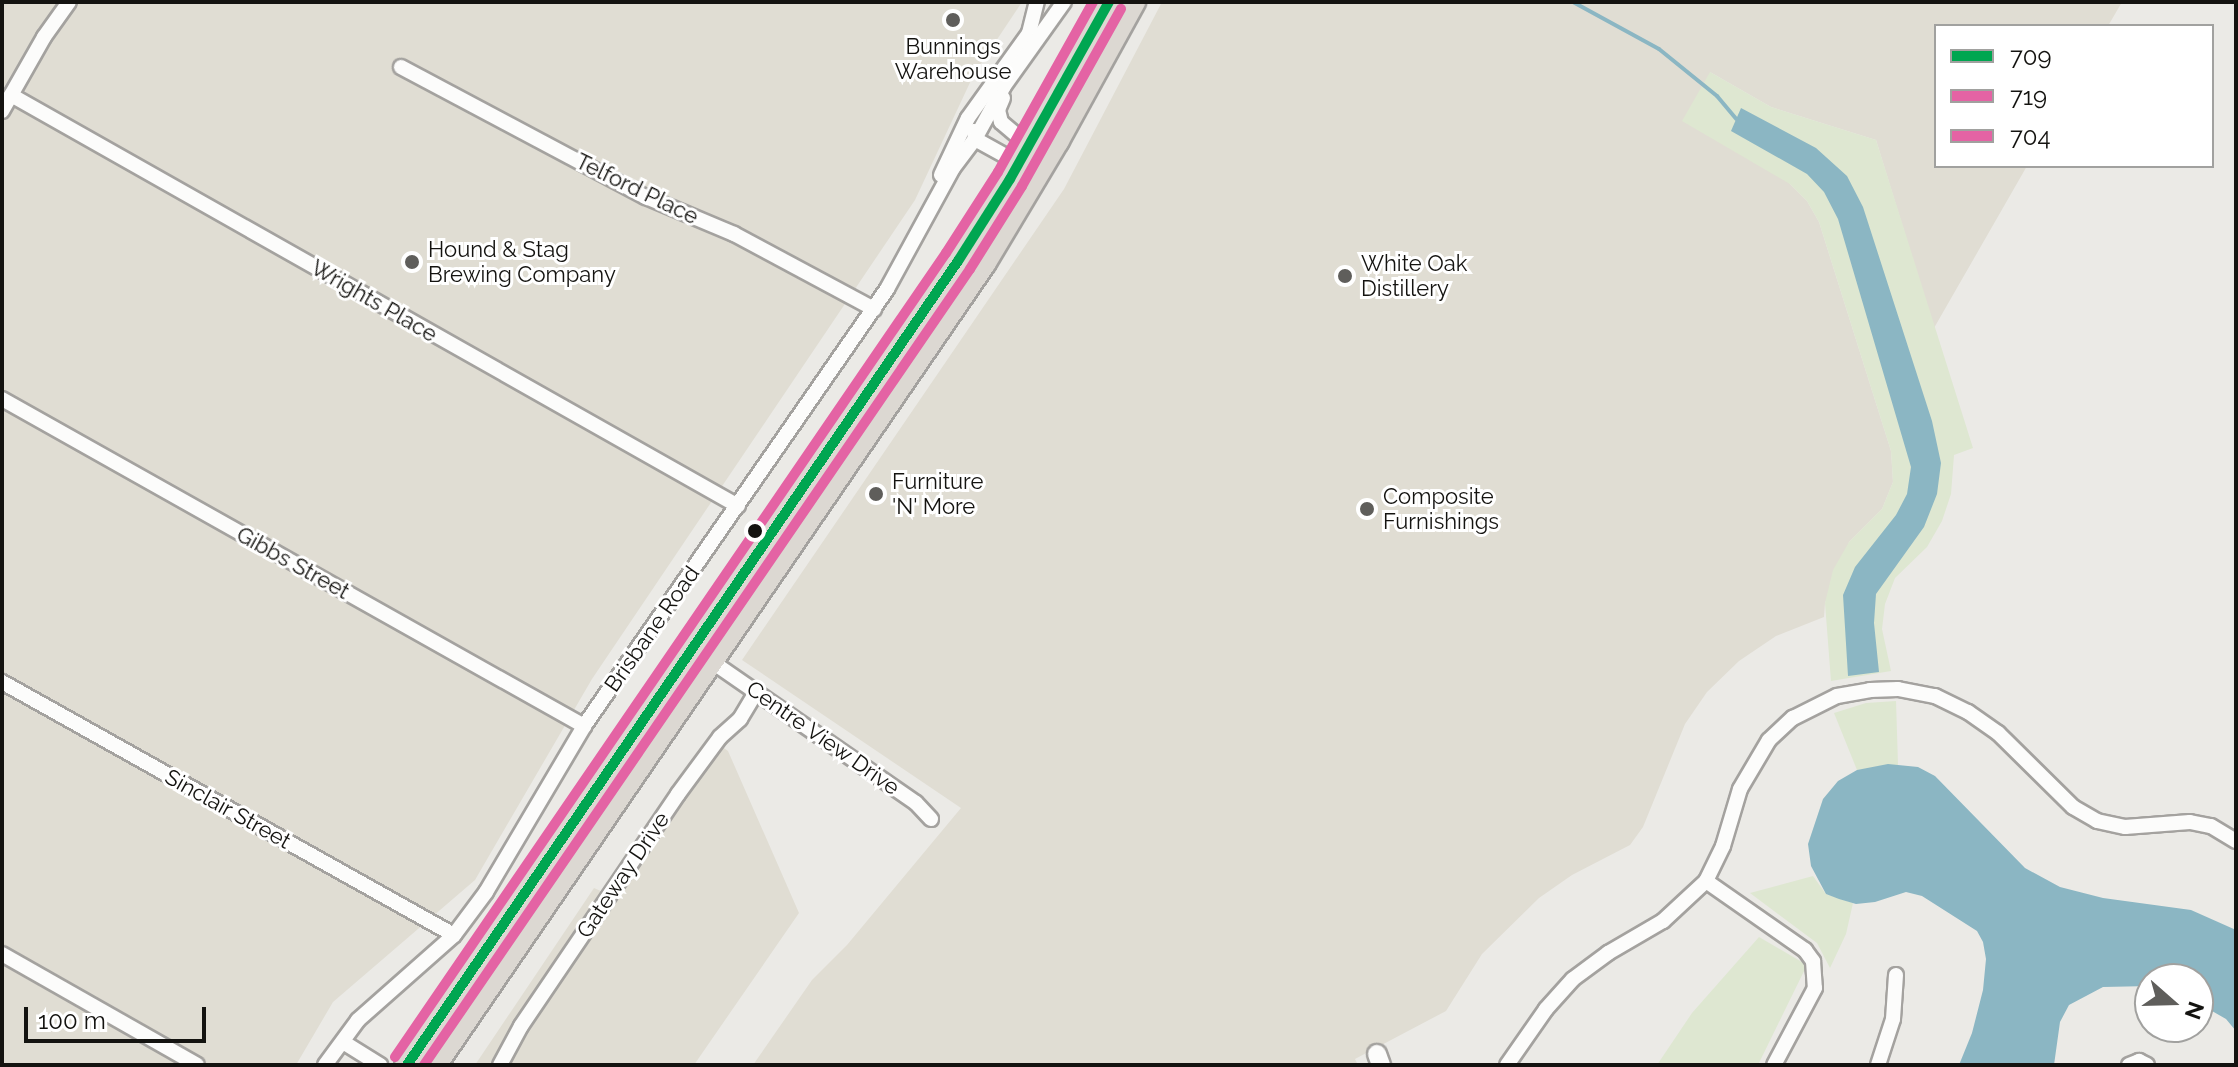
<!DOCTYPE html>
<html>
<head>
<meta charset="utf-8">
<style>
  body { margin:0 }
  #map { position:relative; width:2238px; height:1067px; overflow:hidden; background:#ebeae6; font-family:Raleway,sans-serif }
  div>[style] { position:absolute }
  [style*='--x'] { left:calc(var(--x)*1px); top:calc(var(--y)*1px); width:calc(var(--w)*1px); rotate:calc(var(--a)*1deg) }
  .built>* { inset:0; background:#e0ddd3 }
  .green>* { inset:0; background:#dee7d1 }
  .water>* { inset:0; background:#8bb6c3 }
  .stream>* { height:4px; margin:-2px; padding:0 2px; transform-origin:2px; border-radius:2px; background:#8bb6c3 }
  .roads { filter:drop-shadow(2px 0 #a4a29f) drop-shadow(-2px 0 #a4a29f) drop-shadow(0 2px #a4a29f) drop-shadow(0 -2px #a4a29f) }
  .minor>* { height:14px; margin:-7px; padding:0 7px; transform-origin:7px; border-radius:7px; background:#fcfcfb }
  .tertiary>* { height:18px; margin:-9px; padding:0 9px; transform-origin:9px; border-radius:9px; background:#fcfcfb }
  .trunk>* { height:24px; margin:-12px; padding:0 12px; transform-origin:12px; border-radius:12px; background:#dcd8d2 }
  .bus-1>* { height:10px; margin:-5px; padding:0 5px; transform-origin:5px; border-radius:5px; background:#00a651 }
  .bus-2>* { height:10px; margin:-5px; padding:0 5px; transform-origin:5px; border-radius:5px; background:#e463a4 }
  .bus-3>* { height:10px; margin:-5px; padding:0 5px; transform-origin:5px; border-radius:5px; background:#e463a4 }
  .dots>* { width:22px; height:22px; translate:-50% -50%; box-sizing:border-box; border:4px solid #fff; border-radius:50% }
  span { translate:-50% -50%; white-space:nowrap; text-align:center; line-height:1.15; -webkit-text-stroke:6px #fff; paint-order:stroke }
  .poi-label { font-size:22px; color:#141310 }
  .left { translate:0 -50%; text-align:left }
  .street-label { font-size:22px; color:#141310 }
  .frame { position:absolute; inset:0; border:4px solid #141310; pointer-events:none }
  .legend { position:absolute; left:1934px; top:24px; width:280px; height:144px; box-sizing:border-box; background:#fff; border:2px solid #a1a19f; margin:0; padding:10px 14px; list-style:none; font-size:24px; color:#141310 }
  .legend li { display:flex; align-items:center; gap:16px; height:40px }
  .legend b { width:40px; border:2px solid #a1a19f }
  .north { position:absolute; left:2134px; top:963px; width:80px; height:80px; box-sizing:border-box; background:#fff; border:2px solid #a1a19f; border-radius:50%; rotate:110deg; font-size:22px; font-weight:700; line-height:32px; text-align:center; color:#141310 }
  .north::after { content:''; display:block; margin:auto; width:28px; height:36px; background:#5f5e5b; clip-path:polygon(50% 0,100% 100%,50% 72%,0 100%) }
  .scale { position:absolute; left:24px; top:1007px; width:182px; height:36px; box-sizing:border-box; border:4px solid #141310; border-top:0; padding-left:10px; font-size:24px; line-height:28px; white-space:nowrap; color:#141310; -webkit-text-stroke:6px #fff; paint-order:stroke }
</style>
</head>
<body>
<div id="map">
  <div class="built">
    <div style="clip-path:polygon(2px 2px,1022px 2px,974px 74px,915px 200px,592px 679px,475px 880px,333px 1002px,296px 1065px,2px 1065px)"></div>
    <div style="clip-path:polygon(1162px 2px,2122px 2px,2108px 26px,1936px 26px,1936px 166px,2027px 166px,1934px 328px,1876px 140px,1771px 107px,1710px 72px,1790px 184px,1807px 201px,1819px 222px,1891px 451px,1893px 482px,1882px 509px,1849px 542px,1825px 603px,1824px 617px,1776px 636px,1739px 661px,1707px 692px,1685px 724px,1643px 827px,1630px 845px,1572px 875px,1539px 898px,1482px 954px,1446px 1011px,1355px 1059px,1358px 1065px,753px 1065px,812px 980px,847px 945px,961px 808px,742px 660px,1064px 189px)"></div>
    <div style="clip-path:polygon(709px 737px,728px 751px,799px 913px,694px 1065px,475px 1065px,594px 888px,603px 892px)"></div>
  </div>
  <div class="green">
    <div style="clip-path:polygon(1710px 72px,1771px 107px,1876px 140px,1973px 448px,1954px 455px,1951px 494px,1942px 521px,1927px 547px,1895px 578px,1885px 604px,1882px 629px,1891px 671px,1831px 681px,1825px 603px,1833px 570px,1849px 542px,1882px 509px,1893px 482px,1891px 451px,1819px 222px,1807px 201px,1790px 184px,1682px 121px)"></div>
    <div style="clip-path:polygon(1896px 701px,1898px 765px,1857px 770px,1834px 713px,1866px 703px)"></div>
    <div style="clip-path:polygon(1813px 876px,1826px 894px,1853px 903px,1846px 934px,1830px 968px,1817px 943px,1750px 893px)"></div>
    <div style="clip-path:polygon(1759px 937px,1807px 965px,1758px 1065px,1657px 1065px,1692px 1013px)"></div>
  </div>
  <div class="water">
    <div style="clip-path:polygon(1741px 108px,1816px 148px,1847px 176px,1863px 207px,1932px 421px,1941px 463px,1937px 494px,1924px 527px,1876px 594px,1874px 623px,1879px 672px,1848px 676px,1843px 595px,1855px 567px,1896px 515px,1907px 494px,1911px 467px,1838px 219px,1824px 192px,1807px 174px,1731px 131px)"></div>
    <div style="clip-path:polygon(1888px 764px,1918px 767px,1935px 776px,2025px 868px,2060px 887px,2103px 898px,2191px 910px,2236px 930px,2236px 1031px,2226px 1019px,2198px 1003px,2198px 979px,2150px 979px,2150px 986px,2103px 987px,2069px 1005px,2060px 1022px,2054px 1065px,1959px 1065px,1972px 1033px,1983px 990px,1986px 959px,1983px 942px,1977px 931px,1922px 896px,1906px 892px,1875px 902px,1856px 904px,1839px 899px,1826px 894px,1811px 866px,1808px 844px,1823px 799px,1838px 781px,1857px 770px)"></div>
  </div>
  <div class="stream">
    <div style="--x:1573;--y:2;--w:98;--a:28.7"></div>
    <div style="--x:1659;--y:49;--w:75;--a:39"></div>
    <div style="--x:1717;--y:96;--w:30;--a:50"></div>
  </div>
  <div class="roads">
    <div class="minor">
      <div style="--x:401;--y:67;--w:277;--a:28"></div>
      <div style="--x:646;--y:197;--w:95;--a:22.8"></div>
      <div style="--x:734;--y:234;--w:159;--a:28.2"></div>
      <div style="--x:11;--y:95;--w:835;--a:29.48"></div>
      <div style="--x:1003;--y:98;--w:13;--a:113"></div>
      <div style="--x:998;--y:110;--w:12;--a:76"></div>
      <div style="--x:1001;--y:122;--w:42;--a:40.2"></div>
      <div style="--x:2;--y:111;--w:85;--a:-60.4"></div>
      <div style="--x:44;--y:37;--w:43;--a:-54.5"></div>
      <div style="--x:974;--y:131;--w:8;--a:83"></div>
      <div style="--x:975;--y:139;--w:56;--a:28.9"></div>
      <div style="--x:941;--y:175;--w:63;--a:-64.7"></div>
      <div style="--x:968;--y:118;--w:105;--a:-54.3"></div>
      <div style="--x:1029;--y:33;--w:32;--a:-76"></div>
      <div style="--x:2;--y:399;--w:668;--a:29.33"></div>
      <div style="--x:711;--y:661;--w:249;--a:34.7"></div>
      <div style="--x:916;--y:803;--w:22;--a:47"></div>
      <div style="--x:2;--y:682;--w:518;--a:29.24"></div>
      <div style="--x:1706;--y:881;--w:121;--a:34.9"></div>
      <div style="--x:1805;--y:950;--w:14;--a:54"></div>
      <div style="--x:1813;--y:961;--w:27;--a:86"></div>
      <div style="--x:1815;--y:988;--w:87;--a:118"></div>
      <div style="--x:2;--y:954;--w:224;--a:29.6"></div>
      <div style="--x:343;--y:1042;--w:44;--a:31.9"></div>
      <div style="--x:325;--y:1065;--w:56;--a:-53.7"></div>
      <div style="--x:358;--y:1020;--w:128;--a:-41.5"></div>
      <div style="--x:454;--y:935;--w:54;--a:-53.3"></div>
      <div style="--x:486;--y:892;--w:193;--a:-59.4"></div>
      <div style="--x:584;--y:726;--w:532;--a:-55.26"></div>
      <div style="--x:887;--y:289;--w:138;--a:-61.4"></div>
      <div style="--x:953;--y:168;--w:36;--a:-53"></div>
      <div style="--x:975;--y:139;--w:60;--a:-61.3"></div>
      <div style="--x:1004;--y:86;--w:103;--a:-54.5"></div>
      <div style="--x:500;--y:1065;--w:44;--a:-61.7"></div>
      <div style="--x:521;--y:1026;--w:280;--a:-55.9"></div>
      <div style="--x:678;--y:794;--w:71;--a:-53.6"></div>
      <div style="--x:720;--y:737;--w:27;--a:-42"></div>
      <div style="--x:740;--y:719;--w:33;--a:-59"></div>
      <div style="--x:1507;--y:1065;--w:68;--a:-55.1"></div>
      <div style="--x:1546;--y:1009;--w:40;--a:-48"></div>
      <div style="--x:1573;--y:979;--w:44;--a:-36.6"></div>
      <div style="--x:1608;--y:953;--w:64;--a:-30.2"></div>
      <div style="--x:1663;--y:921;--w:59;--a:-42.9"></div>
      <div style="--x:1706;--y:881;--w:39;--a:-64"></div>
      <div style="--x:1723;--y:846;--w:59;--a:-73.4"></div>
      <div style="--x:1740;--y:789;--w:57;--a:-59.4"></div>
      <div style="--x:1769;--y:740;--w:33;--a:-43"></div>
      <div style="--x:1793;--y:718;--w:49;--a:-26.6"></div>
      <div style="--x:1837;--y:696;--w:34;--a:-10"></div>
      <div style="--x:1870;--y:690;--w:28;--a:-2"></div>
      <div style="--x:1898;--y:689;--w:38;--a:11"></div>
      <div style="--x:1935;--y:696;--w:37;--a:26"></div>
      <div style="--x:1968;--y:712;--w:37;--a:35"></div>
      <div style="--x:1998;--y:733;--w:105;--a:44.6"></div>
      <div style="--x:2073;--y:807;--w:28;--a:30"></div>
      <div style="--x:2097;--y:821;--w:29;--a:12"></div>
      <div style="--x:2125;--y:827;--w:65;--a:-4.4"></div>
      <div style="--x:2190;--y:822;--w:21;--a:11"></div>
      <div style="--x:2211;--y:826;--w:29;--a:31"></div>
      <div style="--x:1878;--y:1065;--w:48;--a:-71.9"></div>
      <div style="--x:1893;--y:1019;--w:44;--a:-86.1"></div>
      <div style="--x:2129;--y:1065;--w:11;--a:-22"></div>
      <div style="--x:2139;--y:1061;--w:9;--a:27"></div>
    </div>
    <div class="tertiary">
      <div style="--x:1377;--y:1054;--w:12;--a:70"></div>
    </div>
    <div class="trunk">
      <div style="--x:407;--y:1065;--w:975;--a:-55.58"></div>
      <div style="--x:958;--y:261;--w:97;--a:-57.6"></div>
      <div style="--x:1010;--y:179;--w:203;--a:-60.8"></div>
      <div style="--x:434;--y:1065;--w:973;--a:-55.59"></div>
      <div style="--x:984;--y:262;--w:142;--a:-59.1"></div>
      <div style="--x:1057;--y:140;--w:158;--a:-61.2"></div>
    </div>
  </div>
  <div class="bus-1">
    <div style="--x:407;--y:1065;--w:975;--a:-55.58"></div>
    <div style="--x:958;--y:261;--w:97;--a:-57.6"></div>
    <div style="--x:1010;--y:179;--w:203;--a:-60.8"></div>
  </div>
  <div class="bus-2">
    <div style="--x:424;--y:1065;--w:965;--a:-55.55"></div>
    <div style="--x:970;--y:269;--w:98;--a:-57.9"></div>
    <div style="--x:1022;--y:186;--w:203;--a:-60.8"></div>
  </div>
  <div class="bus-3">
    <div style="--x:395;--y:1057;--w:975;--a:-55.58"></div>
    <div style="--x:946;--y:253;--w:96;--a:-57.3"></div>
    <div style="--x:998;--y:172;--w:195;--a:-60.8"></div>
  </div>
  <div class="dots">
    <div style="left:953px;top:20px;background:#5f5e5b"></div>
    <div style="left:412px;top:262px;background:#5f5e5b"></div>
    <div style="left:1345px;top:276px;background:#5f5e5b"></div>
    <div style="left:876px;top:494px;background:#5f5e5b"></div>
    <div style="left:1367px;top:509px;background:#5f5e5b"></div>
    <div style="left:755px;top:531px;background:#141310"></div>
  </div>
  <div class="poi-label">
    <span style="left:953px;top:59px">Bunnings<br>Warehouse</span>
    <span class="left" style="left:428px;top:262px">Hound &amp; Stag<br>Brewing Company</span>
    <span class="left" style="left:1361px;top:276px">White Oak<br>Distillery</span>
    <span class="left" style="left:892px;top:494px">Furniture<br>'N' More</span>
    <span class="left" style="left:1383px;top:509px">Composite<br>Furnishings</span>
  </div>
  <div class="street-label">
    <span style="left:637px;top:189px;rotate:26deg">Telford Place</span>
    <span style="left:374px;top:301px;rotate:30deg">Wrights Place</span>
    <span style="left:293px;top:563px;rotate:29deg">Gibbs Street</span>
    <span style="left:652px;top:629px;rotate:-55deg">Brisbane Road</span>
    <span style="left:823px;top:738px;rotate:35deg">Centre View Drive</span>
    <span style="left:228px;top:809px;rotate:29deg">Sinclair Street</span>
    <span style="left:623px;top:875px;rotate:-56deg">Gateway Drive</span>
  </div>
  <div class="frame"></div>
  <ul class="legend">
  <li><b style="height:10px;background:#00a651"></b>709</li>
  <li><b style="height:10px;background:#e463a4"></b>719</li>
  <li><b style="height:10px;background:#e463a4"></b>704</li>
  </ul>
  <div class="north">N</div>
  <div class="scale">100 m</div>
</div>
</body>
</html>
